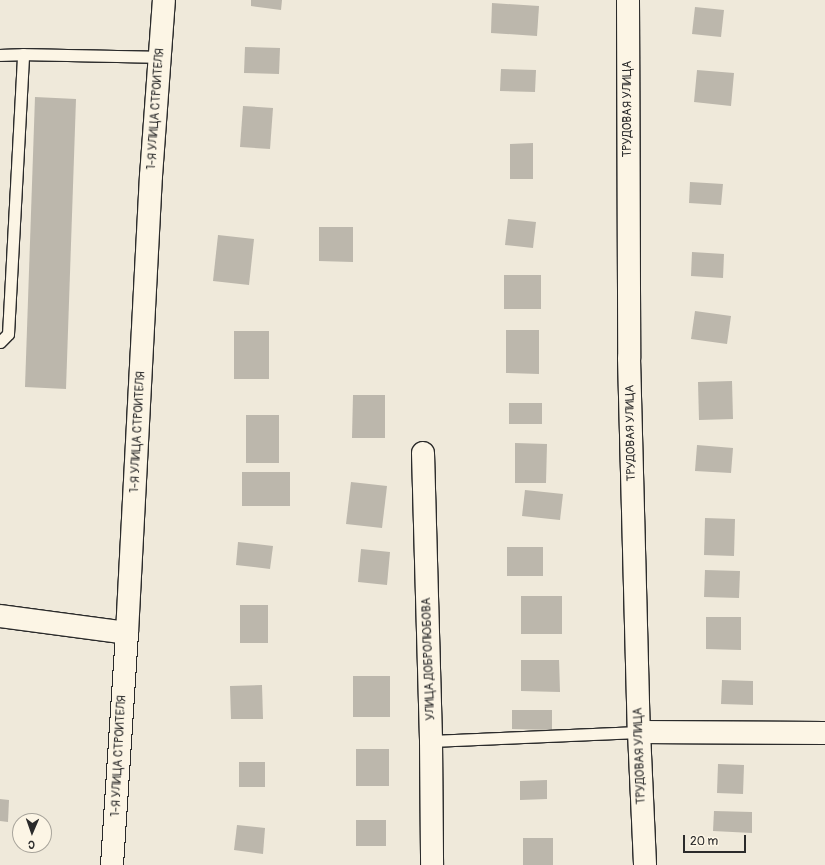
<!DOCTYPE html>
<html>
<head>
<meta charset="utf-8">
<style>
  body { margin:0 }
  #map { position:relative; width:825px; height:865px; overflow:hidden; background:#efe9da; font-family:Pangolin,sans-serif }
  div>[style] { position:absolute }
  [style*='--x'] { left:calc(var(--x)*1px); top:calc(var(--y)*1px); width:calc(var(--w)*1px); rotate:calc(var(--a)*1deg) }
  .building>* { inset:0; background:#bcb7ac }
  .roads { filter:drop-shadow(1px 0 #2b2b2b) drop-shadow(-1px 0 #2b2b2b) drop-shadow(0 1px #2b2b2b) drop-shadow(0 -1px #2b2b2b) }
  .service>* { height:11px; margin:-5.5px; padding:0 5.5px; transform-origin:5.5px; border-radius:5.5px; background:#fcf5e5 }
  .minor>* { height:22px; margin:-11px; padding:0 11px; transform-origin:11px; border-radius:11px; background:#fcf5e5 }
  .tertiary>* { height:22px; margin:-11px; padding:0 11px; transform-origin:11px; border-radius:11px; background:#fcf5e5 }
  span { translate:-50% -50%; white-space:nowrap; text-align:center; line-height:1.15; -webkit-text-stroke:4px #fcf5e5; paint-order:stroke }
  .street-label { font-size:12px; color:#2b2b2b }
  .north { position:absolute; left:12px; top:813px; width:40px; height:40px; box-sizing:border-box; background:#fcf5e5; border:1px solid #a8a49b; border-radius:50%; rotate:182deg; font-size:11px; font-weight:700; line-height:16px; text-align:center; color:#2b2b2b }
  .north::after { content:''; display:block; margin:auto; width:14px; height:18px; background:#2b2b2b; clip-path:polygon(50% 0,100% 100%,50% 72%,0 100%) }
  .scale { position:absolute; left:683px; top:835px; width:63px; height:18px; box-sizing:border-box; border:2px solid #2b2b2b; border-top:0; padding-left:5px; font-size:12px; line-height:14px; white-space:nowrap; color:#2b2b2b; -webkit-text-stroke:3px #fcf5e5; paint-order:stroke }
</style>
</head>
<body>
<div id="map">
  <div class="building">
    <div style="clip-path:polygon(251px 0,282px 0,281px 10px,251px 6px)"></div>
    <div style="clip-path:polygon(492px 3px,539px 6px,537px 36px,491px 33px)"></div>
    <div style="clip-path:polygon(695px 7px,724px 10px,721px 37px,692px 34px)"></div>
    <div style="clip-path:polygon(245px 47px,280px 48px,279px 74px,244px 73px)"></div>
    <div style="clip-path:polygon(501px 69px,536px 70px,535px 92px,500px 91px)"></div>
    <div style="clip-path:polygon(697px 70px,734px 73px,731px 106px,694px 102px)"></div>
    <div style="clip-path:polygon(35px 97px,76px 99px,66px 389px,25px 387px)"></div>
    <div style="clip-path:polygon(243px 106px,273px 108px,270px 149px,240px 147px)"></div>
    <div style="clip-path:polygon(533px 143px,533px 179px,510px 179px,510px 144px)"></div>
    <div style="clip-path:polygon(690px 182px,723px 184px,721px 205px,689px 203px)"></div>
    <div style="clip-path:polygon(508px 219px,536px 222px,533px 248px,505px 245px)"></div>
    <div style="clip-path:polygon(319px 227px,353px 227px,353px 262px,319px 261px)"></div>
    <div style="clip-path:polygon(218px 235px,254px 239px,249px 285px,213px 281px)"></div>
    <div style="clip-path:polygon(692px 252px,724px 254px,723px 278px,691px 276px)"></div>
    <div style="clip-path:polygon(504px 275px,541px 275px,541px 309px,504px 309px)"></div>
    <div style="clip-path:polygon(695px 311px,731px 316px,727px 344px,691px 339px)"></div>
    <div style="clip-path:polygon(506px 330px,539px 330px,539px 374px,506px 373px)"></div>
    <div style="clip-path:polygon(234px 331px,269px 331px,269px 379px,234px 379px)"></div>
    <div style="clip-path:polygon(732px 381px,733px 419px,699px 420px,698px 382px)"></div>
    <div style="clip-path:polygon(353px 395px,385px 395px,385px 438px,352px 438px)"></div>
    <div style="clip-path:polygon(509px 403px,542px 403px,542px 424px,509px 424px)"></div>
    <div style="clip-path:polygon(246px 415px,279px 415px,279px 463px,246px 463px)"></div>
    <div style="clip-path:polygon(515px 443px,547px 444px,546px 483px,515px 483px)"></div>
    <div style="clip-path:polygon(697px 445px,733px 448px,731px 473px,695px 471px)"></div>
    <div style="clip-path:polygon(242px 472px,290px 472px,290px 506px,242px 506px)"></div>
    <div style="clip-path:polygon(351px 482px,387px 486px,382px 528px,346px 524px)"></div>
    <div style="clip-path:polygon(525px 490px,563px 494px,560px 520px,522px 516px)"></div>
    <div style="clip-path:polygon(705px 518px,735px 519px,734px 556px,704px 555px)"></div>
    <div style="clip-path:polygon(238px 542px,273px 546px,270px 569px,236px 565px)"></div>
    <div style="clip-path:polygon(507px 547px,543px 547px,543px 576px,507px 576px)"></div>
    <div style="clip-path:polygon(361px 549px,390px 552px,387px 585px,358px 582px)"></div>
    <div style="clip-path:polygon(705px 570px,740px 571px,739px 598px,704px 597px)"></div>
    <div style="clip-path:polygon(521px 596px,562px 596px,562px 634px,521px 634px)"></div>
    <div style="clip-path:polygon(240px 605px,268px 605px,268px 643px,240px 643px)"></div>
    <div style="clip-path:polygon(706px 617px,741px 617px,741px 650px,706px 649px)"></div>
    <div style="clip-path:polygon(521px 660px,559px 660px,560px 692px,521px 691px)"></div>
    <div style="clip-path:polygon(353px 676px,390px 676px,390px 717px,353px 717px)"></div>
    <div style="clip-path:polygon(722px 680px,753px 681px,753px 705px,721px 704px)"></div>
    <div style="clip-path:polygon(262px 685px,263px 719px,231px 719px,230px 686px)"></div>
    <div style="clip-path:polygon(512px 710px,552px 710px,552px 730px,512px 729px)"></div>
    <div style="clip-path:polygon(356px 749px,389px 749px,389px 786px,356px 786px)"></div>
    <div style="clip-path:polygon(239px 762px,265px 762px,265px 787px,239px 787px)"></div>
    <div style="clip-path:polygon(718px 764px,744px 765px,743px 794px,717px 793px)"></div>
    <div style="clip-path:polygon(547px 780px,547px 799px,520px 800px,520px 781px)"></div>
    <div style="clip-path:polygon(0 799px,9px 800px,8px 822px,0 821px)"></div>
    <div style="clip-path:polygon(714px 811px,752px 812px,752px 833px,713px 831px)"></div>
    <div style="clip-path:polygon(356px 820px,386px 820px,386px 846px,356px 846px)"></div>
    <div style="clip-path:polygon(237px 825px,265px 828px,263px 854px,234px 850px)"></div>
    <div style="clip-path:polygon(523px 838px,553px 838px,553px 865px,523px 865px)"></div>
  </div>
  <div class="roads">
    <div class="service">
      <div style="--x:0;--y:55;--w:23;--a:-2"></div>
      <div style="--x:0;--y:342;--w:11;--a:-45"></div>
      <div style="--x:8;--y:334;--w:280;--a:-86.9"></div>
      <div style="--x:23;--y:54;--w:138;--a:1.2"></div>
      <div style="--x:431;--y:741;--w:208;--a:-2.5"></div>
    </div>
    <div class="minor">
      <div style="--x:423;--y:453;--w:288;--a:88.4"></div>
      <div style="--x:431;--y:741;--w:124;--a:89.5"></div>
      <div style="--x:0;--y:616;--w:128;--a:7.6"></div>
      <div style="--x:639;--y:732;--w:186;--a:0.3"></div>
      <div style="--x:112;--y:865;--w:232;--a:-86.3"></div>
      <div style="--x:127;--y:633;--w:458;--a:-87"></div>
      <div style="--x:151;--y:176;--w:176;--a:-85.8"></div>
    </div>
    <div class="tertiary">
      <div style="--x:628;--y:0;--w:358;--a:89.8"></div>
      <div style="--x:629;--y:358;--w:374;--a:88.5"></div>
      <div style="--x:639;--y:732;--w:133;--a:87.4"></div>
    </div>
  </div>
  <div class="street-label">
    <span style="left:156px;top:109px;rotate:-86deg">1-Я УЛИЦА СТРОИТЕЛЯ</span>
    <span style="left:628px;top:109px;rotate:-90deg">ТРУДОВАЯ УЛИЦА</span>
    <span style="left:138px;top:432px;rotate:-87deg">1-Я УЛИЦА СТРОИТЕЛЯ</span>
    <span style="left:631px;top:433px;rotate:-91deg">ТРУДОВАЯ УЛИЦА</span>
    <span style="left:429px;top:659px;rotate:-92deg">УЛИЦА ДОБРОЛЮБОВА</span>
    <span style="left:119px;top:756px;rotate:-87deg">1-Я УЛИЦА СТРОИТЕЛЯ</span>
    <span style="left:640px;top:756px;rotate:-92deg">ТРУДОВАЯ УЛИЦА</span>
  </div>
  <div class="north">С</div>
  <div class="scale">20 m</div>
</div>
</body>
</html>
